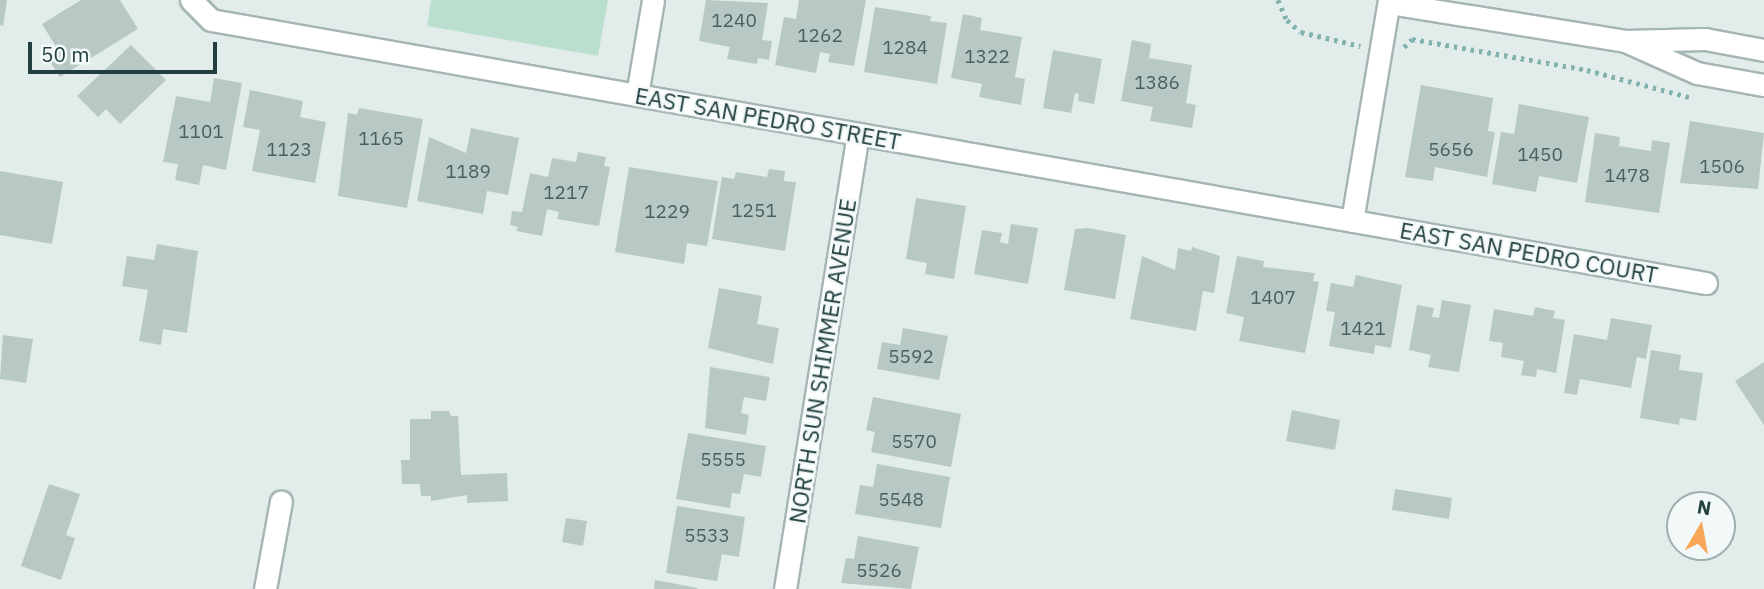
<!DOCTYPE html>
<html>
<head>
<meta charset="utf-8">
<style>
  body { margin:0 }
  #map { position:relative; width:1764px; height:589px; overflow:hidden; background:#e2edeb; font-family:"IBM Plex Sans",sans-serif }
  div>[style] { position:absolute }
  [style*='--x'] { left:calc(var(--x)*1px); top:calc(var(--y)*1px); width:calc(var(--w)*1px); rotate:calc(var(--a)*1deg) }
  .green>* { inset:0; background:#bbdfce }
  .building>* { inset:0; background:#b8c8c5 }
  .path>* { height:4.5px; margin-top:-2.25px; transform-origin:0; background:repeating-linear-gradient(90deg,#82b2af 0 3.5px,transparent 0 8.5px) }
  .roads { filter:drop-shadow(2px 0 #a5b5b4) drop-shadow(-2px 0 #a5b5b4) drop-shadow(0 2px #a5b5b4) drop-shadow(0 -2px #a5b5b4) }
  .street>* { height:21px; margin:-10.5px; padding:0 10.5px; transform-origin:10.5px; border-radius:10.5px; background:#fff }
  span { translate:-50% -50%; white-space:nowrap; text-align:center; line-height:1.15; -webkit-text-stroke:5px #f3f9f8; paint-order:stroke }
  .number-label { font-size:19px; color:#486160 }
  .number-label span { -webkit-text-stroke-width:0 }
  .street-label { font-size:23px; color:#223f3f }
  .north { position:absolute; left:1666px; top:491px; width:70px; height:70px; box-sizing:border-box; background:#f3f9f8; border:2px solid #9fafae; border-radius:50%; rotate:10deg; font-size:19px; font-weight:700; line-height:28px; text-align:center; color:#223f3f }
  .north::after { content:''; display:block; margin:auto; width:24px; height:32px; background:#f7a757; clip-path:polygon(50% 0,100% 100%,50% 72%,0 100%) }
  .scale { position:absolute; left:28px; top:42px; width:189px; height:32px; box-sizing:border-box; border:4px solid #223f3f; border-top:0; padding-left:9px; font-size:21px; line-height:24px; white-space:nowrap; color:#223f3f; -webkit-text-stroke:5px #f3f9f8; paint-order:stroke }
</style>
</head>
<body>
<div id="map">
  <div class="green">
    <div style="clip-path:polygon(431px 0,608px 0,598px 56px,427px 26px)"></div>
  </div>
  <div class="building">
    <div style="clip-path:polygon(0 0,7px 0,3px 26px,0 25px)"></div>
    <div style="clip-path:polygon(81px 0,120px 0,138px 29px,60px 77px,47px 57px,58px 50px,42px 24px)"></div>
    <div style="clip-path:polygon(706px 0,768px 3px,762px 40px,772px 41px,769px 60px,758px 58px,757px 64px,727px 59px,730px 47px,699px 41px)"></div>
    <div style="clip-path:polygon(799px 0,866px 0,854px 66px,828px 62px,830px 54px,820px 52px,816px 73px,775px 65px,784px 17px,796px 19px)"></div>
    <div style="clip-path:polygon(875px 7px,931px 16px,930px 21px,947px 23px,937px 84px,864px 72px)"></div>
    <div style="clip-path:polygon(963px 14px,982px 18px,980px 30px,1022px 37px,1015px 77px,1025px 79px,1021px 105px,979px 97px,982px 84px,951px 78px)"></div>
    <div style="clip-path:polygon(1132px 40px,1151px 44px,1149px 58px,1192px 65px,1186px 103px,1196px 105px,1192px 128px,1150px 121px,1153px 107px,1121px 101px)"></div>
    <div style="clip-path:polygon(131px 45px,166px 80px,120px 124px,106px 109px,98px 117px,77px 96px)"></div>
    <div style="clip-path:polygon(1053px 50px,1102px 59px,1094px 104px,1078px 101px,1079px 94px,1075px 93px,1071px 113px,1043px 108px)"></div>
    <div style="clip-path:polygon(214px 78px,242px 83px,226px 170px,203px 165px,199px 185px,175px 180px,178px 164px,163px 162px,176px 96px,210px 102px)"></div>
    <div style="clip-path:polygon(1421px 85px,1493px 98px,1488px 131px,1495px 132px,1487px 177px,1435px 167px,1433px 181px,1405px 177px)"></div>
    <div style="clip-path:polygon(250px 90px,303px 101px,300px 117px,326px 122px,315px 183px,252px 171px,260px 130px,243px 127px)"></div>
    <div style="clip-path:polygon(1519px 104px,1589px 117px,1577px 183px,1539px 176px,1536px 192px,1492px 184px,1501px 132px,1514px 134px)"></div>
    <div style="clip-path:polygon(359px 108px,423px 119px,407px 208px,338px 196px,348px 113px,357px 115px)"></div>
    <div style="clip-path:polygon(1690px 121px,1764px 133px,1758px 189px,1680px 183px)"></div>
    <div style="clip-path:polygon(471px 128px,519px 138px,508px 195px,487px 191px,483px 214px,417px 201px,429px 137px,466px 153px)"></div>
    <div style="clip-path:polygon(1595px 133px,1620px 137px,1619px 146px,1651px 151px,1652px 140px,1670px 143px,1659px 213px,1585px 202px)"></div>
    <div style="clip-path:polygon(578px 152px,606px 157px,604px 166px,610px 167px,599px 226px,557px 219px,559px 212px,547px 209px,542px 236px,516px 231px,518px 227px,510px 225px,512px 211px,522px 212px,530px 173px,548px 177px,552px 158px,576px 162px)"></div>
    <div style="clip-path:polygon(629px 167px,718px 181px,707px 246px,687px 243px,684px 264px,615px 252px)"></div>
    <div style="clip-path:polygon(769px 169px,785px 171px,784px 181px,796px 182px,785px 251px,712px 239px,722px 177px,734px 179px,736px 172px,767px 177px)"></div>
    <div style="clip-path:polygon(0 171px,63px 182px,52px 244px,0 235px)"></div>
    <div style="clip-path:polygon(916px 198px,966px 206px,954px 279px,925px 274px,927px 263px,906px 259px)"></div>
    <div style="clip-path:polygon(1011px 224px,1038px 228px,1028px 284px,974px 274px,982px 230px,1002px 233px,1000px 242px,1008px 244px)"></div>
    <div style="clip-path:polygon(1088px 228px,1126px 235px,1115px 299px,1064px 290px,1075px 229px)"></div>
    <div style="clip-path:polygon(157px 244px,198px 251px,187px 333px,163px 329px,161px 345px,139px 341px,148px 290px,122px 286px,127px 256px,154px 260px)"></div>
    <div style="clip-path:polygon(1192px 247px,1220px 256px,1214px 293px,1203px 291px,1196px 331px,1130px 319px,1142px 256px,1175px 270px,1178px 248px,1191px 251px)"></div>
    <div style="clip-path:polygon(1237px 256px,1264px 261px,1263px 267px,1315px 273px,1313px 281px,1319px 282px,1305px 353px,1239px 341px,1244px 317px,1226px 313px)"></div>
    <div style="clip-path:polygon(1356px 275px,1402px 285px,1391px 348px,1375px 345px,1374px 354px,1329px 346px,1335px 312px,1326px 311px,1331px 283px,1353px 287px)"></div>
    <div style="clip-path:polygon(719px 288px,762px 296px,757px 324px,779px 328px,773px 364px,708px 348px)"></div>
    <div style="clip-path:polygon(1442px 300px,1471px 305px,1459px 372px,1428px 367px,1431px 355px,1409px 350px,1417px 305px,1434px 308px,1432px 317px,1439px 318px)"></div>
    <div style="clip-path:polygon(1535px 307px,1555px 311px,1553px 318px,1565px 320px,1556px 373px,1537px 369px,1536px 377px,1521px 375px,1524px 361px,1501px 357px,1503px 343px,1489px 341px,1494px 309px,1533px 316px)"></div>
    <div style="clip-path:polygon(1611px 318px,1652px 325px,1646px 359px,1637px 357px,1631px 388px,1580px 379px,1577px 395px,1564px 393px,1574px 334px,1607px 340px)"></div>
    <div style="clip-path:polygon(903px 328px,948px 336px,939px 380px,877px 369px,882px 342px,900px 345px)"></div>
    <div style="clip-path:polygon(3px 335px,33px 339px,26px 383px,0 379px)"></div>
    <div style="clip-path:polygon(1651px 350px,1681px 355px,1679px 370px,1703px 373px,1696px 421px,1680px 418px,1679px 425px,1640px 418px)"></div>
    <div style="clip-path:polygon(1764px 362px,1764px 425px,1735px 381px)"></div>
    <div style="clip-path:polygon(710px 367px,770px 377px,766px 401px,744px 397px,741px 413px,749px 415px,746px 435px,705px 428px)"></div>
    <div style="clip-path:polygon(873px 397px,961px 414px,951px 467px,871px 452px,875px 432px,866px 430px)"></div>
    <div style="clip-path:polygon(1292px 410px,1340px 420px,1335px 450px,1286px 441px)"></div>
    <div style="clip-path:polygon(431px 411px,449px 411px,451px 416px,458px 416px,461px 475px,507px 473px,508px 501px,467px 503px,467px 495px,431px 501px,431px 496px,421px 496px,420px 484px,402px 484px,401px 460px,410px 460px,410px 419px,431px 419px)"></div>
    <div style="clip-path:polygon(688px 433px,766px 446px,761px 477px,744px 474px,740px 494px,732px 493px,730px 508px,676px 499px)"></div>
    <div style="clip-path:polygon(877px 464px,950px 477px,941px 528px,855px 514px,860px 485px,873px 487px)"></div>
    <div style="clip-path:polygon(49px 484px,80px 494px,66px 535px,75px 538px,61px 580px,21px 566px)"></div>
    <div style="clip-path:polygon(1395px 489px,1452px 498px,1449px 519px,1392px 510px)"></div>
    <div style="clip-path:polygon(677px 506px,745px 517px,739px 557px,722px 554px,717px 581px,666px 573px)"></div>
    <div style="clip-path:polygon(566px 518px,587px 521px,583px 546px,562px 542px)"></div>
    <div style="clip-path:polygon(858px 536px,919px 547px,911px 589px,841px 583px,846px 558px,854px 559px)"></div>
    <div style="clip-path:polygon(655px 580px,698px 588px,697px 589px,654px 589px)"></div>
  </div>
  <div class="path">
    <div style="--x:1278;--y:0;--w:22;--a:66"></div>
    <div style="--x:1287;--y:20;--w:18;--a:41"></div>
    <div style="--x:1301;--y:32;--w:61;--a:13.3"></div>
    <div style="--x:1404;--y:47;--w:11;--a:-45"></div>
    <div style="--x:1412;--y:39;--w:178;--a:10"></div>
    <div style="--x:1587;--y:70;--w:110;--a:14.8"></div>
  </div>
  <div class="roads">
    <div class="street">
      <div style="--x:191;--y:0;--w:28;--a:45"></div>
      <div style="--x:211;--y:20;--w:1518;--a:9.98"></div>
      <div style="--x:1389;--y:3;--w:239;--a:9.1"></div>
      <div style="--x:1764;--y:50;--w:60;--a:-169.4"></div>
      <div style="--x:1705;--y:39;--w:80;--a:178.6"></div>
      <div style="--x:1625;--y:41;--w:79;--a:24"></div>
      <div style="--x:1697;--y:73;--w:68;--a:10.2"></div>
      <div style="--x:637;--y:95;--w:96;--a:-80.4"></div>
      <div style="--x:1352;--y:221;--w:224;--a:-80.5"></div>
      <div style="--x:265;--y:589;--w:89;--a:-79.7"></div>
      <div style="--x:785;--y:589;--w:461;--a:-80.9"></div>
    </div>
  </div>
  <div class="number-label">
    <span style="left:734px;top:21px">1240</span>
    <span style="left:820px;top:36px">1262</span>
    <span style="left:905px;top:48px">1284</span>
    <span style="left:987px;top:57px">1322</span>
    <span style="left:1157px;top:83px">1386</span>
    <span style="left:201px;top:132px">1101</span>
    <span style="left:381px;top:139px">1165</span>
    <span style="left:289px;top:150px">1123</span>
    <span style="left:1451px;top:150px">5656</span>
    <span style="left:1540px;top:155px">1450</span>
    <span style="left:1722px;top:167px">1506</span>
    <span style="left:468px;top:172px">1189</span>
    <span style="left:1627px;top:176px">1478</span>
    <span style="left:566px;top:193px">1217</span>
    <span style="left:754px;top:211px">1251</span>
    <span style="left:667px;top:212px">1229</span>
    <span style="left:1273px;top:298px">1407</span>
    <span style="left:1363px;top:329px">1421</span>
    <span style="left:911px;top:357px">5592</span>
    <span style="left:914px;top:442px">5570</span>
    <span style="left:723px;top:460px">5555</span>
    <span style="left:901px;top:500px">5548</span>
    <span style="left:707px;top:536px">5533</span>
    <span style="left:879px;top:571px">5526</span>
  </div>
  <div class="street-label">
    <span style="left:768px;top:118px;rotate:10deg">EAST SAN PEDRO STREET</span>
    <span style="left:1529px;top:252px;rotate:10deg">EAST SAN PEDRO COURT</span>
    <span style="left:822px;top:361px;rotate:-81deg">NORTH SUN SHIMMER AVENUE</span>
  </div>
  <div class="north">N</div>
  <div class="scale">50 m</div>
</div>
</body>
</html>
